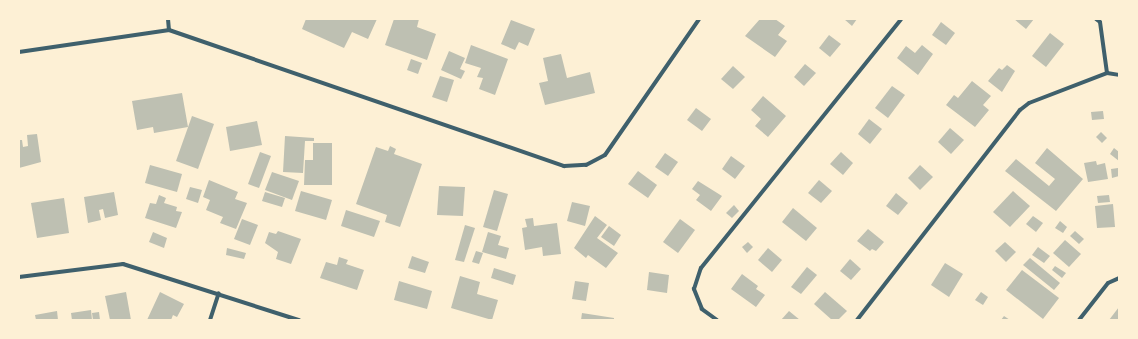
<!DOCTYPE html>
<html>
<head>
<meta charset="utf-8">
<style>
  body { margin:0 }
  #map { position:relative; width:1138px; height:339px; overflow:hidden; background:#fdf0d5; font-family:Roboto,sans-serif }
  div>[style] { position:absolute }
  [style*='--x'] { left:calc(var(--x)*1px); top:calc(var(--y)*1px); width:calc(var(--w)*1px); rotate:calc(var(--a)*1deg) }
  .building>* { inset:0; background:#bec0b2 }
  .minor>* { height:4px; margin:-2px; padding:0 2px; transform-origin:2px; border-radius:2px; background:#3f606c }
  span { translate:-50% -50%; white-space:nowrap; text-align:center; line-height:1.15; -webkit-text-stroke:4px #fdf0d5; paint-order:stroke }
  .frame { position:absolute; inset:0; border:20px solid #fdf0d5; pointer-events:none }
</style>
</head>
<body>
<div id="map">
  <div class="building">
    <div style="clip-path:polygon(306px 19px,377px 19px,368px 39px,352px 32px,344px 48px,302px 29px)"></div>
    <div style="clip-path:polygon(394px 19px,419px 19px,417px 27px,436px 34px,427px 60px,385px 45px)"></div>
    <div style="clip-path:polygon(760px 19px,775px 19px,785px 26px,778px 35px,787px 41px,775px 57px,745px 36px)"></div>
    <div style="clip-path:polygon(844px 19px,857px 19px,852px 26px)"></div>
    <div style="clip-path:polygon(1014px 19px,1034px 19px,1026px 29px)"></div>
    <div style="clip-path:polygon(511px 20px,535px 29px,528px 46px,519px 42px,515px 50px,501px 44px)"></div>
    <div style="clip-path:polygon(941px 22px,955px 33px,946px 45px,932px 35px)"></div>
    <div style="clip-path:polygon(1050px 33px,1064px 44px,1046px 67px,1032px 56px)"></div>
    <div style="clip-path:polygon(829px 35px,841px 44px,830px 57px,819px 48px)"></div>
    <div style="clip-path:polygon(471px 45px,508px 59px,495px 95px,479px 89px,483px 78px,477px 77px,481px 68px,465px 63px)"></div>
    <div style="clip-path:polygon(922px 45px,933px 54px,918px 75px,897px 58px,906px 46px,915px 53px)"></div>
    <div style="clip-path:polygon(449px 51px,465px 58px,460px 69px,465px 71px,461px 79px,441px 70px)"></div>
    <div style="clip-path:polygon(561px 54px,567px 78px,590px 72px,595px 93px,545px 105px,539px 83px,548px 81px,543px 58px)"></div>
    <div style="clip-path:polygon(411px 59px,422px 63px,418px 74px,407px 70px)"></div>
    <div style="clip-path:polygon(805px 64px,816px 73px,804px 86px,794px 77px)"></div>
    <div style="clip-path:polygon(1007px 65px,1015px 71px,1002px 92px,988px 81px,999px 68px,1002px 70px)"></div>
    <div style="clip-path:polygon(733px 66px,745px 77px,733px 89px,721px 79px)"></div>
    <div style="clip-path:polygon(440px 76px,454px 80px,447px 102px,432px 97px)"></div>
    <div style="clip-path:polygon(972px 81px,991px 96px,983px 105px,989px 110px,975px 127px,946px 105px,954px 95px,958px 98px)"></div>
    <div style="clip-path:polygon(892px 86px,905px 95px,888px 118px,875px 108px)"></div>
    <div style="clip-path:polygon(182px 93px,188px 127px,154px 133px,153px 127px,137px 130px,132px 101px)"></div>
    <div style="clip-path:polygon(763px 96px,786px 116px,768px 137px,755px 126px,761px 119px,751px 110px)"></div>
    <div style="clip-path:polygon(696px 108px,711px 119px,702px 131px,687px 120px)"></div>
    <div style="clip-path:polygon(1103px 111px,1104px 119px,1092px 120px,1091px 112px)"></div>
    <div style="clip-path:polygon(192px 116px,214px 124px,198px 169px,176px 161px)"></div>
    <div style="clip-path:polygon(869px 119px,882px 129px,870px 144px,858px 134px)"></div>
    <div style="clip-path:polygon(257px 121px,262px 145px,230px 151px,226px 127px)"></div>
    <div style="clip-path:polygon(950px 128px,964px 140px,951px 154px,938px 142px)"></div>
    <div style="clip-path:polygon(1101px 132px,1107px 138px,1102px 143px,1096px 137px)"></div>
    <div style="clip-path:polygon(37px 134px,41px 162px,19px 168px,19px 140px,22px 140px,23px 147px,28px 146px,27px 135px)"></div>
    <div style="clip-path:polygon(285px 136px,314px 138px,314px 141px,305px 141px,303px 173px,283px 172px)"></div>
    <div style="clip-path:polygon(313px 143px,332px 143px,332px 185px,304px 185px,305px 160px,313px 160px)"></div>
    <div style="clip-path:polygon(390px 146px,396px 149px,394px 154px,422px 164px,400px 227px,385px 222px,387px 215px,356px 204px,376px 147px,388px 151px)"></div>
    <div style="clip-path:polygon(1047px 148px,1083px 179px,1056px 211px,1005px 171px,1016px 159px,1049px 186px,1055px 179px,1035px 163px)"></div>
    <div style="clip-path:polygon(1114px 148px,1119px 152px,1119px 161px,1110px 154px)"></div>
    <div style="clip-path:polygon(260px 152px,271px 156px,259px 188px,248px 184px)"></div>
    <div style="clip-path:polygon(841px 152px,853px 163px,843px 175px,830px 164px)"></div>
    <div style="clip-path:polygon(665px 153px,678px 162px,668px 176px,655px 167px)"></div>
    <div style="clip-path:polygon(731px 156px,745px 166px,735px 179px,722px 169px)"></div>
    <div style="clip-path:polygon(1096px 161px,1097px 165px,1105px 163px,1108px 179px,1088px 182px,1084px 163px)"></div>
    <div style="clip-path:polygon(150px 165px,182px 174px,177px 192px,145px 183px)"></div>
    <div style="clip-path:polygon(920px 165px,933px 177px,920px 190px,908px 178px)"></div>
    <div style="clip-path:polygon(1118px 168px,1119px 176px,1112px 178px,1111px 169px)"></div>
    <div style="clip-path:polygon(638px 171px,657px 185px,648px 198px,628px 184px)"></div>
    <div style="clip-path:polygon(272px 172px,299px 181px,292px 200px,265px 190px)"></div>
    <div style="clip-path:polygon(209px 180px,238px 192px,235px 199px,247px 203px,236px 229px,220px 223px,223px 217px,206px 210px,210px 200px,203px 197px)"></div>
    <div style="clip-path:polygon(819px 180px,832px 191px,821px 203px,808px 193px)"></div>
    <div style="clip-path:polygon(698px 181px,722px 196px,711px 211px,696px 200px,700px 195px,692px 189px)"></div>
    <div style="clip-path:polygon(439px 186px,465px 187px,463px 216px,437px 215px)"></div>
    <div style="clip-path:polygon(190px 187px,202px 190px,198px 203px,186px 199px)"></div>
    <div style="clip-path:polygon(494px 190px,508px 194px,497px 231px,483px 227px)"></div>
    <div style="clip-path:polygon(301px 191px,332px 200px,326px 220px,295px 211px)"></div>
    <div style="clip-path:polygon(1013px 191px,1030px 206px,1010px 227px,993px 212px)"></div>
    <div style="clip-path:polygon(114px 192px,118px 215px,105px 218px,103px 209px,99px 210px,101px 220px,88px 223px,84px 197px)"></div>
    <div style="clip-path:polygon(265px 192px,285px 198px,282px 207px,262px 201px)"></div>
    <div style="clip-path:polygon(896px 193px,908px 203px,898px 215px,886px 206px)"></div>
    <div style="clip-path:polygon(159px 195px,166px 198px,164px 203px,177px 207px,176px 211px,182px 212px,176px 228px,145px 218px,150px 203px,156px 204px)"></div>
    <div style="clip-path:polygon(1109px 195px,1110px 202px,1098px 203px,1097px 196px)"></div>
    <div style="clip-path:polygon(64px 198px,69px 233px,37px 238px,31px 203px)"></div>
    <div style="clip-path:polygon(572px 202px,590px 206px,585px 226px,567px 221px)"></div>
    <div style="clip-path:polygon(1113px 204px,1115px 227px,1097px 228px,1095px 206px)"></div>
    <div style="clip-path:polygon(734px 205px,739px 211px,732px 218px,726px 213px)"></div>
    <div style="clip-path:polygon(793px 208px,817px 228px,806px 241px,782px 222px)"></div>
    <div style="clip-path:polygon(346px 210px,380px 221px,374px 237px,341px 226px)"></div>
    <div style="clip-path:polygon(595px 216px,607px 225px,597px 238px,618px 253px,606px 268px,588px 255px,586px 258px,574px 248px)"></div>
    <div style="clip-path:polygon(1033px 216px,1043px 223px,1036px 232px,1026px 224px)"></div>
    <div style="clip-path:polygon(533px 218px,534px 226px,557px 223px,561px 254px,543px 256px,542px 247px,525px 250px,522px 228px,527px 227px,525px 219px)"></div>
    <div style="clip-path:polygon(242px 219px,258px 225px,250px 245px,234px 239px)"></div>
    <div style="clip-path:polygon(680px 219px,695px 230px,678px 253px,663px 242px)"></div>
    <div style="clip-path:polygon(1060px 221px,1067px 227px,1063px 233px,1055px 228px)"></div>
    <div style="clip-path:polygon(465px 225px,475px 228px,464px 262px,455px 260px)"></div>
    <div style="clip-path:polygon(609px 226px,621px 235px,614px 246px,601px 237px)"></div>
    <div style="clip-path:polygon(868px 229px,884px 242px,876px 251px,872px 249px,870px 251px,857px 241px)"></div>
    <div style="clip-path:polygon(278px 231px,301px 239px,291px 264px,276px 259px,278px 252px,265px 243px,269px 232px,276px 234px)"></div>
    <div style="clip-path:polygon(1075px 231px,1084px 239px,1079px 244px,1070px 236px)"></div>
    <div style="clip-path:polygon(153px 232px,167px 238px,164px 248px,149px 242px)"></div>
    <div style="clip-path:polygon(488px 232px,501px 236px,498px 245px,509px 248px,506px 259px,482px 252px)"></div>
    <div style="clip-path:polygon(1065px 240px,1081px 254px,1069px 267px,1053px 253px)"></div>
    <div style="clip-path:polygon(748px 242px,753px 247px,747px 253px,742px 247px)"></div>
    <div style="clip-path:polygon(1005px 242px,1016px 252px,1006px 262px,995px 251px)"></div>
    <div style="clip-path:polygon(1038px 247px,1050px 256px,1044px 263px,1032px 255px)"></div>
    <div style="clip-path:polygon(227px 248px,246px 253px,244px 259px,226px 255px)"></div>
    <div style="clip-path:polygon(768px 248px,782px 260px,772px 272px,758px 260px)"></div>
    <div style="clip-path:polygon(476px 251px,483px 253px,479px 264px,472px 262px)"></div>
    <div style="clip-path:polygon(412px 256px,429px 262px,425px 273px,408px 268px)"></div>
    <div style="clip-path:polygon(339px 257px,348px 260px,346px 264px,364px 270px,357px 290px,320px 278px,326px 262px,337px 265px)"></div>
    <div style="clip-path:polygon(1030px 258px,1060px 283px,1054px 290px,1023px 265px)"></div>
    <div style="clip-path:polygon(850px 259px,861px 269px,851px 280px,840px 271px)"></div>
    <div style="clip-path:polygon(945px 263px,963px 274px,949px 297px,931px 285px)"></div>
    <div style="clip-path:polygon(1055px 266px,1066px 273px,1062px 278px,1052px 270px)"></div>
    <div style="clip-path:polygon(807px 267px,817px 275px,801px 294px,791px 287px)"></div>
    <div style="clip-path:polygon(494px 268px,516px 275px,513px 285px,491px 278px)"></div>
    <div style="clip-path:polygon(1022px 270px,1059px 298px,1043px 319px,1006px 290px)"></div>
    <div style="clip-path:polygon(649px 272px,669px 275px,667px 293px,647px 290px)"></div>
    <div style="clip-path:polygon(742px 274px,758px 286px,756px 289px,765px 295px,756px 307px,731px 289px)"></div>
    <div style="clip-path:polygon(460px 276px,480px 282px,477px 294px,498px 300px,492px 320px,451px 308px)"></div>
    <div style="clip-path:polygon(399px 281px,432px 291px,427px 309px,394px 300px)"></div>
    <div style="clip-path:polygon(575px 281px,589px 283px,586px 301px,572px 299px)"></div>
    <div style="clip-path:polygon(126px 292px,131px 320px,110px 320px,105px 296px)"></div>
    <div style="clip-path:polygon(160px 292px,184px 304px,177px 317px,173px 315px,171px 320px,147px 320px)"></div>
    <div style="clip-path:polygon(825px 292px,847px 311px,838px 320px,832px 320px,814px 304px)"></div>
    <div style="clip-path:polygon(981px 292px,988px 297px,983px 305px,975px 300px)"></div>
    <div style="clip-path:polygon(1119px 307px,1119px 320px,1109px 320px)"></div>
    <div style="clip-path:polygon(91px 310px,92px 320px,72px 320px,71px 313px)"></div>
    <div style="clip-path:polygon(57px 311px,58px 320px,36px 320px,35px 315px)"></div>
    <div style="clip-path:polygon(789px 311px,800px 320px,781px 320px)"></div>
    <div style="clip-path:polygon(99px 312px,100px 320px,93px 320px,92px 313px)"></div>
    <div style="clip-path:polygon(582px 313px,614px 318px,614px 320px,581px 320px)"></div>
    <div style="clip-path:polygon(1004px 316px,1010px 320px,1001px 320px)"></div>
  </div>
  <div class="minor">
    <div style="--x:168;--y:19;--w:11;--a:85"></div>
    <div style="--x:1096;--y:19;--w:5;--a:37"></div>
    <div style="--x:1100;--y:22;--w:51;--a:82.2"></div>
    <div style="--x:19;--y:52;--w:152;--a:-8.3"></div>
    <div style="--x:169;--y:30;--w:418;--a:19"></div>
    <div style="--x:564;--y:166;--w:22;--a:-3"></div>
    <div style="--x:586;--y:165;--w:21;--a:-28"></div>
    <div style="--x:605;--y:155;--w:165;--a:-55.3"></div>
    <div style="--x:19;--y:277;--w:105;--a:-7.1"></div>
    <div style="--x:123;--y:264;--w:185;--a:17.7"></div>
    <div style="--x:210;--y:320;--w:28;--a:-72"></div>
    <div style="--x:717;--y:320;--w:19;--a:-144"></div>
    <div style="--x:702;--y:309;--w:22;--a:-112"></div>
    <div style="--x:694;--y:289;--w:22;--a:-72"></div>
    <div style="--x:701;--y:268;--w:319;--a:-51.2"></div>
    <div style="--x:857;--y:320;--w:266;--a:-52.2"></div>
    <div style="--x:1020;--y:110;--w:11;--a:-38"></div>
    <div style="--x:1029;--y:103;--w:84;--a:-21"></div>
    <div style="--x:1107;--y:73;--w:12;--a:9"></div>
    <div style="--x:1079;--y:320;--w:47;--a:-51.9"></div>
    <div style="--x:1108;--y:283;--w:12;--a:-24"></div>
  </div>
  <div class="frame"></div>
</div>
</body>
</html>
